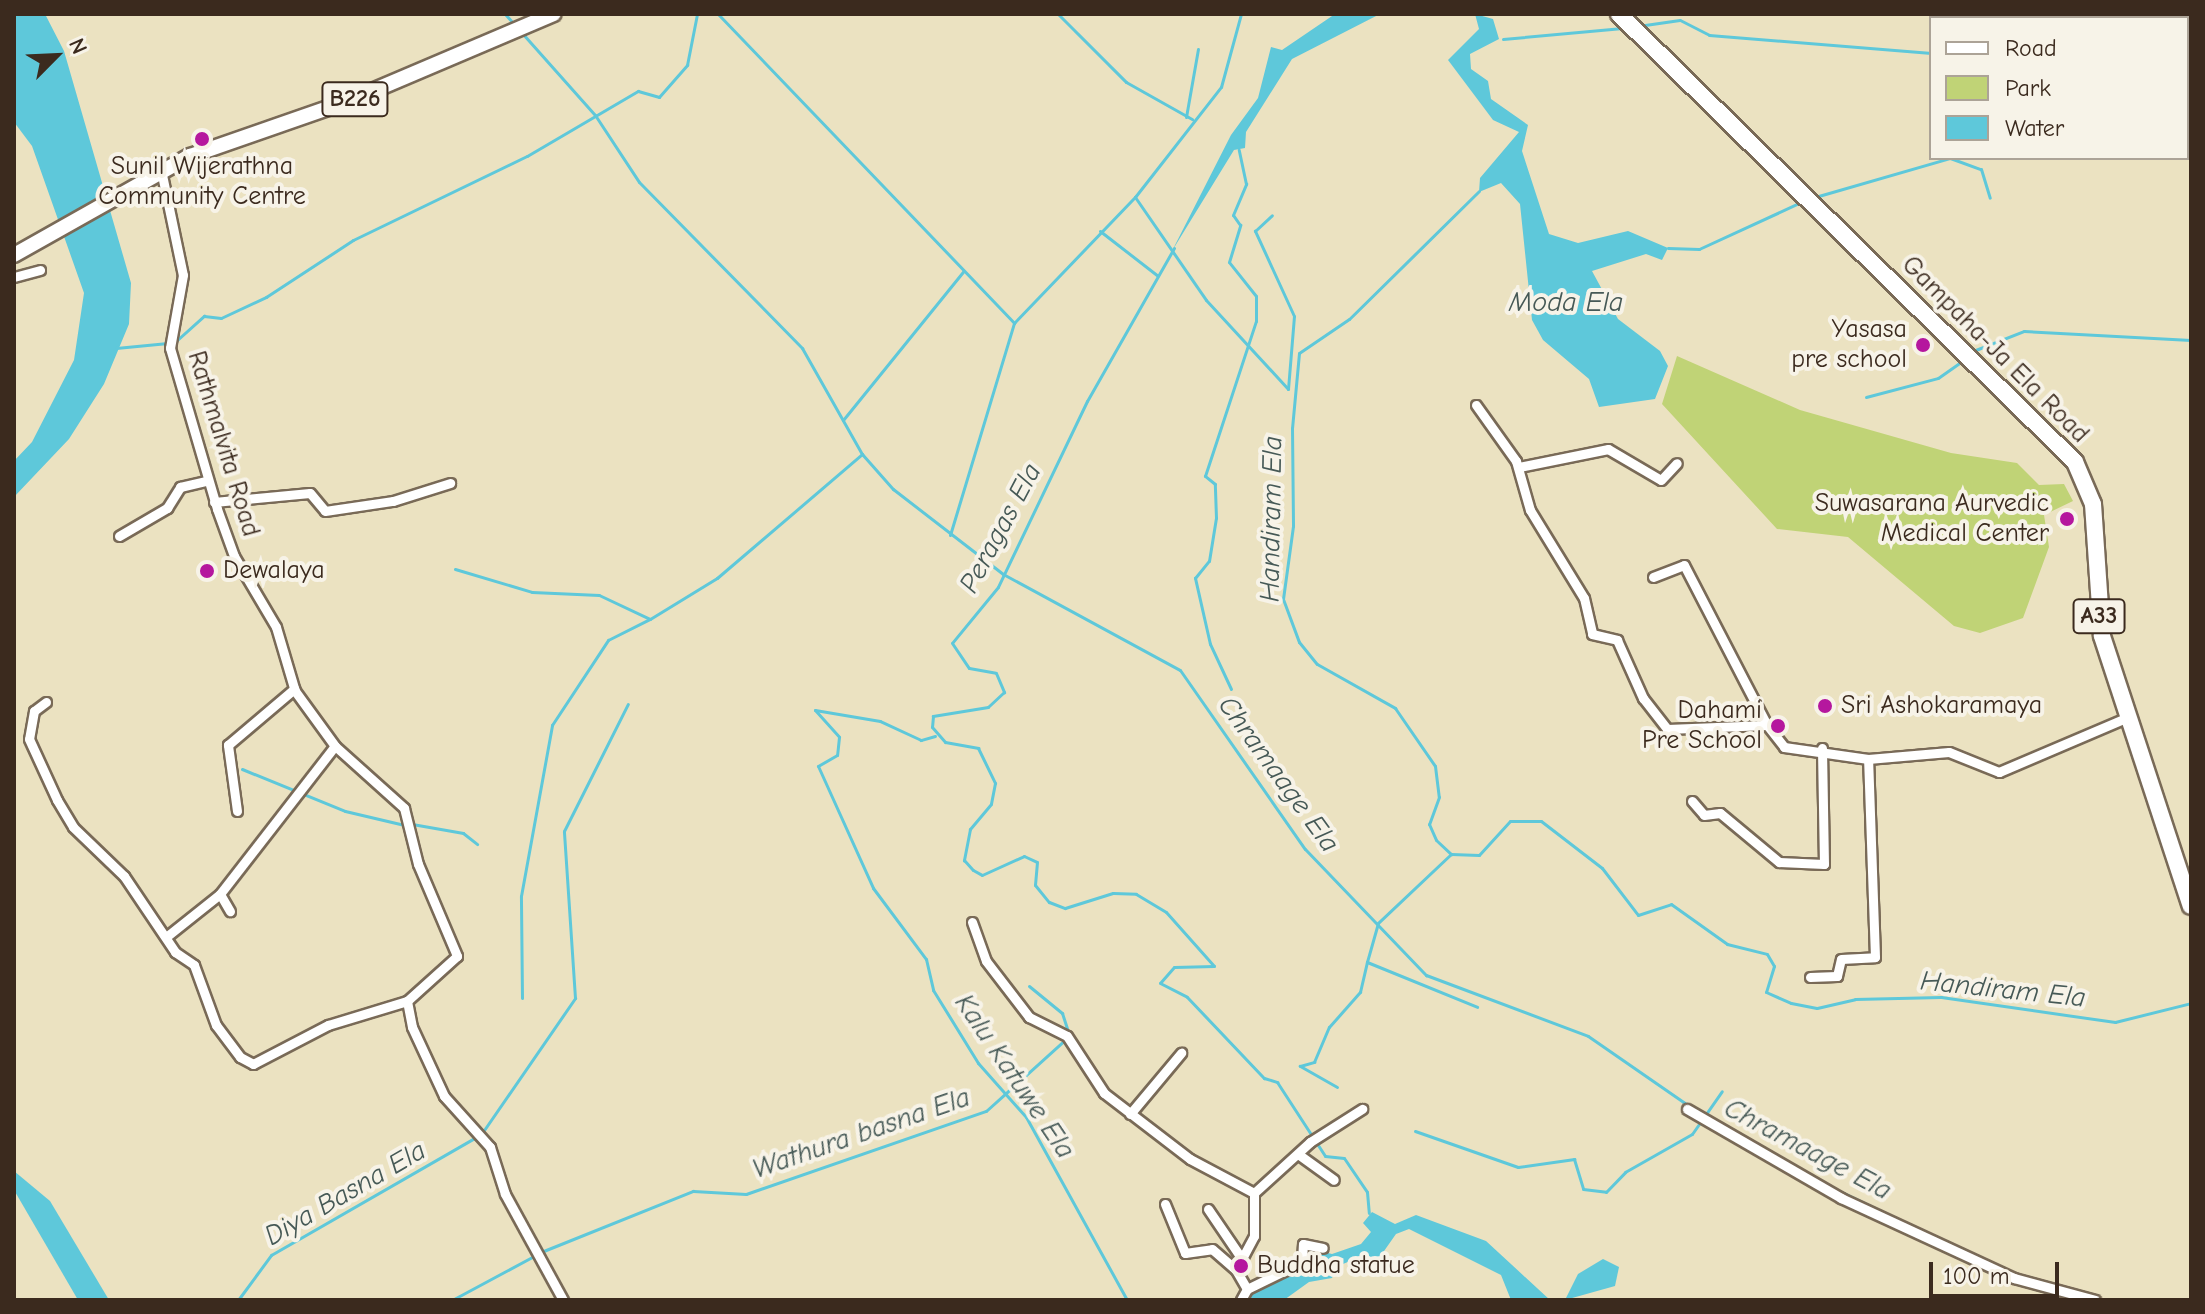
<!DOCTYPE html>
<html>
<head>
<meta charset="utf-8">
<style>
  body { margin:0 }
  #map { position:relative; width:2205px; height:1314px; overflow:hidden; background:#ebe2c1; font-family:"Comic Neue",sans-serif }
  div>[style] { position:absolute }
  [style*='--x'] { left:calc(var(--x)*1px); top:calc(var(--y)*1px); width:calc(var(--w)*1px); rotate:calc(var(--a)*1deg) }
  .green>* { inset:0; background:#c0d376 }
  .water>* { inset:0; background:#5ec8da }
  .stream>* { height:3px; margin:-1.5px; padding:0 1.5px; transform-origin:1.5px; border-radius:1.5px; background:#5ec8da }
  .roads { filter:drop-shadow(2px 0 #796a57) drop-shadow(-2px 0 #796a57) drop-shadow(0 2px #796a57) drop-shadow(0 -2px #796a57) }
  .minor>* { height:9px; margin:-4.5px; padding:0 4.5px; transform-origin:4.5px; border-radius:4.5px; background:#fff }
  .primary>* { height:14px; margin:-7px; padding:0 7px; transform-origin:7px; border-radius:7px; background:#fff }
  .trunk>* { height:16px; margin:-8px; padding:0 8px; transform-origin:8px; border-radius:8px; background:#fff }
  .dots>* { width:22px; height:22px; translate:-50% -50%; box-sizing:border-box; border:4px solid #f7f3e8; border-radius:50% }
  span { translate:-50% -50%; white-space:nowrap; text-align:center; line-height:1.15; -webkit-text-stroke:8px #f7f3e8; paint-order:stroke }
  .shield-label span { padding:2px 6px; background:#f7f3e8; border:2px solid; border-radius:6px; -webkit-text-stroke-width:0 }
  .shield-label { font-size:24px; color:#3b2a1e; font-weight:700 }
  .poi-label { font-size:26px; color:#3b2a1e }
  .right { translate:-100% -50%; text-align:right }
  .left { translate:0 -50%; text-align:left }
  .street-label { font-size:26px; color:#3b2a1e }
  .water-label { font-size:28px; color:#465956; font-style:italic }
  .frame { position:absolute; inset:0; border:16px solid #3b2a1e; pointer-events:none }
  .legend { position:absolute; left:1929px; top:16px; width:260px; height:144px; box-sizing:border-box; background:#f7f3e8; border:2px solid #aca397; margin:0; padding:10px 14px; list-style:none; font-size:24px; color:#3b2a1e }
  .legend li { display:flex; align-items:center; gap:16px; height:40px }
  .legend b { width:40px; border:2px solid #aca397 }
  .north { position:absolute; left:16px; top:16px; width:80px; height:80px; -webkit-text-stroke:6px #f7f3e8; paint-order:stroke; rotate:66deg; font-size:22px; font-weight:700; line-height:32px; text-align:center; color:#3b2a1e }
  .north::after { content:''; display:block; margin:auto; width:28px; height:36px; background:#3b2a1e; clip-path:polygon(50% 0,100% 100%,50% 72%,0 100%) }
  .scale { position:absolute; left:1929px; top:1262px; width:130px; height:36px; box-sizing:border-box; border:4px solid #3b2a1e; border-top:0; padding-left:10px; font-size:24px; line-height:28px; white-space:nowrap; color:#3b2a1e; -webkit-text-stroke:6px #f7f3e8; paint-order:stroke }
</style>
</head>
<body>
<div id="map">
  <div class="green">
    <div style="clip-path:polygon(1677px 356px,1800px 410px,1951px 453px,2017px 463px,2039px 485px,2064px 484px,2073px 501px,2044px 515px,2049px 547px,2023px 618px,1980px 633px,1954px 626px,1848px 537px,1777px 529px,1662px 404px)"></div>
  </div>
  <div class="water">
    <div style="clip-path:polygon(14px 14px,45px 14px,64px 51px,131px 283px,129px 324px,104px 384px,69px 439px,14px 497px,14px 461px,32px 442px,74px 360px,84px 293px,32px 146px,14px 122px)"></div>
    <div style="clip-path:polygon(1335px 14px,1380px 14px,1292px 59px,1246px 132px,1245px 148px,1234px 150px,1172px 251px,1231px 135px,1258px 98px,1271px 47px,1282px 50px)"></div>
    <div style="clip-path:polygon(1475px 14px,1493px 19px,1499px 39px,1470px 54px,1471px 69px,1488px 81px,1491px 99px,1528px 125px,1522px 151px,1549px 234px,1578px 243px,1628px 231px,1668px 248px,1662px 260px,1646px 254px,1592px 271px,1618px 319px,1660px 351px,1668px 366px,1655px 399px,1599px 407px,1589px 379px,1543px 340px,1532px 320px,1520px 204px,1501px 183px,1479px 192px,1480px 178px,1519px 132px,1493px 120px,1448px 60px,1479px 29px)"></div>
    <div style="clip-path:polygon(2000px 14px,2186px 14px,2191px 18px,2191px 87px,2187px 18px)"></div>
    <div style="clip-path:polygon(14px 1171px,50px 1201px,109px 1300px,78px 1300px,14px 1190px)"></div>
    <div style="clip-path:polygon(1372px 1212px,1395px 1224px,1416px 1215px,1486px 1241px,1550px 1300px,1511px 1300px,1501px 1275px,1409px 1229px,1396px 1234px,1377px 1261px,1365px 1255px,1338px 1266px,1332px 1278px,1309px 1282px,1284px 1300px,1247px 1300px,1256px 1285px,1299px 1266px,1305px 1247px,1332px 1254px,1361px 1244px,1371px 1232px,1363px 1223px)"></div>
    <div style="clip-path:polygon(1603px 1259px,1619px 1267px,1615px 1286px,1565px 1300px,1578px 1274px)"></div>
  </div>
  <div class="stream">
    <div style="--x:505;--y:14;--w:13;--a:48"></div>
    <div style="--x:718;--y:14;--w:428;--a:46.2"></div>
    <div style="--x:1058;--y:14;--w:96;--a:45"></div>
    <div style="--x:1126;--y:82;--w:76;--a:29.3"></div>
    <div style="--x:1638;--y:26;--w:42;--a:-8.1"></div>
    <div style="--x:1680;--y:20;--w:33;--a:27"></div>
    <div style="--x:1709;--y:35;--w:223;--a:4.6"></div>
    <div style="--x:522;--y:33;--w:110;--a:48.3"></div>
    <div style="--x:595;--y:115;--w:80;--a:56.7"></div>
    <div style="--x:639;--y:182;--w:233;--a:45.5"></div>
    <div style="--x:802;--y:348;--w:122;--a:60.5"></div>
    <div style="--x:1503;--y:39;--w:120;--a:-5.3"></div>
    <div style="--x:2187;--y:115;--w:4;--a:27"></div>
    <div style="--x:1186;--y:117;--w:69;--a:-80"></div>
    <div style="--x:1479;--y:191;--w:182;--a:135.4"></div>
    <div style="--x:1349;--y:319;--w:60;--a:145.8"></div>
    <div style="--x:1299;--y:353;--w:75;--a:95.3"></div>
    <div style="--x:1292;--y:428;--w:98;--a:89.4"></div>
    <div style="--x:1293;--y:526;--w:74;--a:97.8"></div>
    <div style="--x:1283;--y:599;--w:46;--a:69.6"></div>
    <div style="--x:1299;--y:642;--w:28;--a:51"></div>
    <div style="--x:1317;--y:664;--w:90;--a:29.4"></div>
    <div style="--x:1395;--y:708;--w:70;--a:55.4"></div>
    <div style="--x:1435;--y:766;--w:31;--a:83"></div>
    <div style="--x:1439;--y:797;--w:29;--a:110"></div>
    <div style="--x:1429;--y:824;--w:17;--a:66"></div>
    <div style="--x:1436;--y:840;--w:21;--a:43"></div>
    <div style="--x:1451;--y:854;--w:28;--a:2"></div>
    <div style="--x:1479;--y:855;--w:46;--a:-47.6"></div>
    <div style="--x:1510;--y:821;--w:31;--a:0"></div>
    <div style="--x:1541;--y:821;--w:77;--a:37.6"></div>
    <div style="--x:1602;--y:868;--w:59;--a:52.5"></div>
    <div style="--x:1638;--y:915;--w:35;--a:-18"></div>
    <div style="--x:1671;--y:904;--w:69;--a:35.5"></div>
    <div style="--x:1727;--y:944;--w:41;--a:14"></div>
    <div style="--x:1767;--y:954;--w:14;--a:60"></div>
    <div style="--x:1774;--y:966;--w:27;--a:107"></div>
    <div style="--x:1766;--y:992;--w:27;--a:24"></div>
    <div style="--x:1791;--y:1003;--w:26;--a:11"></div>
    <div style="--x:1817;--y:1008;--w:39;--a:-13"></div>
    <div style="--x:1855;--y:999;--w:86;--a:-1.3"></div>
    <div style="--x:1941;--y:997;--w:176;--a:8.2"></div>
    <div style="--x:2115;--y:1022;--w:78;--a:-14"></div>
    <div style="--x:1135;--y:197;--w:125;--a:55.4"></div>
    <div style="--x:1206;--y:300;--w:121;--a:47.3"></div>
    <div style="--x:1288;--y:389;--w:73;--a:-85.3"></div>
    <div style="--x:1294;--y:316;--w:94;--a:-114.6"></div>
    <div style="--x:1255;--y:231;--w:23;--a:-43"></div>
    <div style="--x:1815;--y:197;--w:141;--a:-16.1"></div>
    <div style="--x:1950;--y:158;--w:33;--a:20"></div>
    <div style="--x:1981;--y:169;--w:30;--a:73"></div>
    <div style="--x:1100;--y:231;--w:73;--a:37.8"></div>
    <div style="--x:1174;--y:248;--w:176;--a:119.6"></div>
    <div style="--x:1087;--y:401;--w:206;--a:115.6"></div>
    <div style="--x:998;--y:587;--w:72;--a:129.4"></div>
    <div style="--x:952;--y:643;--w:30;--a:56"></div>
    <div style="--x:969;--y:668;--w:27;--a:10"></div>
    <div style="--x:996;--y:673;--w:21;--a:67"></div>
    <div style="--x:1004;--y:692;--w:22;--a:137"></div>
    <div style="--x:988;--y:707;--w:56;--a:170.7"></div>
    <div style="--x:933;--y:716;--w:11;--a:95"></div>
    <div style="--x:932;--y:727;--w:20;--a:49"></div>
    <div style="--x:945;--y:742;--w:34;--a:10"></div>
    <div style="--x:978;--y:748;--w:39;--a:64"></div>
    <div style="--x:995;--y:783;--w:21;--a:101"></div>
    <div style="--x:991;--y:804;--w:33;--a:130"></div>
    <div style="--x:970;--y:829;--w:32;--a:101"></div>
    <div style="--x:964;--y:860;--w:13;--a:48"></div>
    <div style="--x:973;--y:870;--w:10;--a:29"></div>
    <div style="--x:982;--y:875;--w:46;--a:-24.3"></div>
    <div style="--x:1024;--y:856;--w:14;--a:25"></div>
    <div style="--x:1037;--y:862;--w:23;--a:95"></div>
    <div style="--x:1035;--y:885;--w:22;--a:51"></div>
    <div style="--x:1049;--y:902;--w:17;--a:21"></div>
    <div style="--x:1065;--y:908;--w:50;--a:-17.4"></div>
    <div style="--x:1113;--y:893;--w:23;--a:2"></div>
    <div style="--x:1136;--y:894;--w:35;--a:31"></div>
    <div style="--x:1166;--y:912;--w:72;--a:48.4"></div>
    <div style="--x:1214;--y:966;--w:40;--a:178.6"></div>
    <div style="--x:1174;--y:967;--w:21;--a:131"></div>
    <div style="--x:1160;--y:983;--w:30;--a:27"></div>
    <div style="--x:1187;--y:997;--w:112;--a:46.5"></div>
    <div style="--x:1264;--y:1078;--w:14;--a:17"></div>
    <div style="--x:1277;--y:1082;--w:88;--a:57"></div>
    <div style="--x:1325;--y:1156;--w:19;--a:6"></div>
    <div style="--x:1344;--y:1158;--w:41;--a:55.9"></div>
    <div style="--x:1367;--y:1192;--w:21;--a:85"></div>
    <div style="--x:1668;--y:248;--w:31;--a:2"></div>
    <div style="--x:1699;--y:249;--w:112;--a:-24.7"></div>
    <div style="--x:176;--y:341;--w:38;--a:-42"></div>
    <div style="--x:204;--y:316;--w:17;--a:7"></div>
    <div style="--x:221;--y:318;--w:50;--a:-25"></div>
    <div style="--x:266;--y:297;--w:104;--a:-33.2"></div>
    <div style="--x:353;--y:240;--w:193;--a:-25.8"></div>
    <div style="--x:527;--y:156;--w:129;--a:-30.4"></div>
    <div style="--x:638;--y:91;--w:22;--a:16"></div>
    <div style="--x:659;--y:97;--w:43;--a:-48.8"></div>
    <div style="--x:687;--y:65;--w:52;--a:-78.9"></div>
    <div style="--x:116;--y:348;--w:52;--a:-5.5"></div>
    <div style="--x:1973;--y:351;--w:55;--a:-21.4"></div>
    <div style="--x:2024;--y:331;--w:167;--a:3.1"></div>
    <div style="--x:1866;--y:397;--w:74;--a:-14.8"></div>
    <div style="--x:1938;--y:378;--w:33;--a:-35"></div>
    <div style="--x:843;--y:420;--w:191;--a:-51"></div>
    <div style="--x:950;--y:535;--w:221;--a:-73.2"></div>
    <div style="--x:1014;--y:323;--w:175;--a:-46.2"></div>
    <div style="--x:1135;--y:197;--w:140;--a:-52"></div>
    <div style="--x:1221;--y:87;--w:76;--a:-74.7"></div>
    <div style="--x:455;--y:569;--w:80;--a:16.6"></div>
    <div style="--x:532;--y:592;--w:67;--a:2.6"></div>
    <div style="--x:599;--y:595;--w:56;--a:25.2"></div>
    <div style="--x:650;--y:619;--w:79;--a:-31.5"></div>
    <div style="--x:717;--y:578;--w:191;--a:-40.5"></div>
    <div style="--x:862;--y:454;--w:47;--a:48.5"></div>
    <div style="--x:893;--y:489;--w:139;--a:37.7"></div>
    <div style="--x:1003;--y:574;--w:201;--a:28.5"></div>
    <div style="--x:1180;--y:670;--w:218;--a:55.1"></div>
    <div style="--x:1305;--y:849;--w:175;--a:46.2"></div>
    <div style="--x:1426;--y:975;--w:173;--a:20.6"></div>
    <div style="--x:1588;--y:1036;--w:123;--a:34.7"></div>
    <div style="--x:1231;--y:689;--w:50;--a:-115"></div>
    <div style="--x:1210;--y:644;--w:68;--a:-102.8"></div>
    <div style="--x:1195;--y:578;--w:22;--a:-51"></div>
    <div style="--x:1209;--y:561;--w:44;--a:-80.8"></div>
    <div style="--x:1216;--y:518;--w:34;--a:-92"></div>
    <div style="--x:1215;--y:484;--w:13;--a:-141"></div>
    <div style="--x:1205;--y:476;--w:163;--a:-71.8"></div>
    <div style="--x:1256;--y:321;--w:25;--a:-90"></div>
    <div style="--x:1256;--y:296;--w:43;--a:-128.5"></div>
    <div style="--x:1229;--y:262;--w:39;--a:-73"></div>
    <div style="--x:1240;--y:225;--w:12;--a:-125"></div>
    <div style="--x:1233;--y:215;--w:34;--a:-67"></div>
    <div style="--x:1246;--y:184;--w:35;--a:-102"></div>
    <div style="--x:935;--y:736;--w:15;--a:164"></div>
    <div style="--x:921;--y:740;--w:45;--a:-155.1"></div>
    <div style="--x:880;--y:721;--w:66;--a:-170.4"></div>
    <div style="--x:815;--y:710;--w:36;--a:48"></div>
    <div style="--x:839;--y:737;--w:18;--a:96"></div>
    <div style="--x:837;--y:755;--w:22;--a:150"></div>
    <div style="--x:818;--y:766;--w:134;--a:65.7"></div>
    <div style="--x:873;--y:888;--w:89;--a:53.3"></div>
    <div style="--x:926;--y:959;--w:32;--a:77"></div>
    <div style="--x:933;--y:990;--w:86;--a:58.3"></div>
    <div style="--x:978;--y:1063;--w:72;--a:48.4"></div>
    <div style="--x:1026;--y:1117;--w:209;--a:61.1"></div>
    <div style="--x:242;--y:769;--w:111;--a:22.2"></div>
    <div style="--x:345;--y:811;--w:61;--a:13.3"></div>
    <div style="--x:412;--y:824;--w:52;--a:10"></div>
    <div style="--x:463;--y:833;--w:18;--a:38"></div>
    <div style="--x:1451;--y:854;--w:100;--a:136.6"></div>
    <div style="--x:1378;--y:923;--w:41;--a:105.8"></div>
    <div style="--x:1367;--y:962;--w:119;--a:22.2"></div>
    <div style="--x:1029;--y:986;--w:43;--a:39.3"></div>
    <div style="--x:1062;--y:1013;--w:20;--a:72"></div>
    <div style="--x:522;--y:998;--w:102;--a:-90.6"></div>
    <div style="--x:521;--y:896;--w:174;--a:-79.7"></div>
    <div style="--x:552;--y:725;--w:102;--a:-56.6"></div>
    <div style="--x:608;--y:640;--w:47;--a:-26.6"></div>
    <div style="--x:1337;--y:1087;--w:43;--a:-150.4"></div>
    <div style="--x:1300;--y:1066;--w:15;--a:-16"></div>
    <div style="--x:1314;--y:1062;--w:38;--a:-67"></div>
    <div style="--x:1329;--y:1027;--w:47;--a:-48.5"></div>
    <div style="--x:1360;--y:992;--w:31;--a:-77"></div>
    <div style="--x:1415;--y:1131;--w:109;--a:19.3"></div>
    <div style="--x:1518;--y:1167;--w:57;--a:-8.1"></div>
    <div style="--x:1574;--y:1159;--w:31;--a:73"></div>
    <div style="--x:1583;--y:1189;--w:23;--a:7"></div>
    <div style="--x:1606;--y:1192;--w:28;--a:-46"></div>
    <div style="--x:1625;--y:1172;--w:77;--a:-29.6"></div>
    <div style="--x:1692;--y:1134;--w:52;--a:-55.1"></div>
    <div style="--x:482;--y:1133;--w:164;--a:-55.4"></div>
    <div style="--x:575;--y:998;--w:167;--a:-93.8"></div>
    <div style="--x:564;--y:831;--w:142;--a:-63.3"></div>
    <div style="--x:1823;--y:1183;--w:113;--a:25.7"></div>
    <div style="--x:541;--y:1252;--w:164;--a:-21.9"></div>
    <div style="--x:693;--y:1191;--w:53;--a:3.2"></div>
    <div style="--x:746;--y:1194;--w:254;--a:-19.1"></div>
    <div style="--x:986;--y:1111;--w:108;--a:-42"></div>
    <div style="--x:238;--y:1300;--w:56;--a:-53.7"></div>
    <div style="--x:271;--y:1255;--w:237;--a:-29.9"></div>
    <div style="--x:452;--y:1300;--w:93;--a:-28.2"></div>
  </div>
  <div class="roads">
    <div class="minor">
      <div style="--x:161;--y:170;--w:107;--a:78.2"></div>
      <div style="--x:183;--y:275;--w:74;--a:100.1"></div>
      <div style="--x:170;--y:348;--w:168;--a:73.7"></div>
      <div style="--x:217;--y:509;--w:50;--a:70.1"></div>
      <div style="--x:234;--y:556;--w:82;--a:59.4"></div>
      <div style="--x:276;--y:627;--w:67;--a:73.5"></div>
      <div style="--x:295;--y:691;--w:68;--a:54"></div>
      <div style="--x:335;--y:746;--w:93;--a:41.9"></div>
      <div style="--x:404;--y:808;--w:58;--a:76"></div>
      <div style="--x:418;--y:864;--w:100;--a:67"></div>
      <div style="--x:457;--y:956;--w:67;--a:138"></div>
      <div style="--x:407;--y:1001;--w:26;--a:79"></div>
      <div style="--x:412;--y:1027;--w:76;--a:65.1"></div>
      <div style="--x:444;--y:1096;--w:69;--a:48"></div>
      <div style="--x:490;--y:1147;--w:49;--a:72.3"></div>
      <div style="--x:505;--y:1194;--w:121;--a:61.3"></div>
      <div style="--x:14;--y:277;--w:27;--a:-15"></div>
      <div style="--x:1476;--y:405;--w:69;--a:54.5"></div>
      <div style="--x:1516;--y:461;--w:51;--a:74.1"></div>
      <div style="--x:1530;--y:510;--w:103;--a:58.5"></div>
      <div style="--x:1584;--y:598;--w:37;--a:77"></div>
      <div style="--x:1592;--y:634;--w:26;--a:13"></div>
      <div style="--x:1617;--y:640;--w:64;--a:65.9"></div>
      <div style="--x:1643;--y:698;--w:39;--a:52"></div>
      <div style="--x:1667;--y:729;--w:100;--a:-2.3"></div>
      <div style="--x:1767;--y:725;--w:28;--a:52"></div>
      <div style="--x:1784;--y:747;--w:85;--a:8.1"></div>
      <div style="--x:1868;--y:759;--w:81;--a:-4.9"></div>
      <div style="--x:1949;--y:752;--w:54;--a:21.8"></div>
      <div style="--x:1999;--y:772;--w:142;--a:-23.1"></div>
      <div style="--x:1519;--y:467;--w:91;--a:-11.4"></div>
      <div style="--x:1608;--y:449;--w:61;--a:30.3"></div>
      <div style="--x:1661;--y:480;--w:23;--a:-47"></div>
      <div style="--x:214;--y:502;--w:96;--a:-5.4"></div>
      <div style="--x:310;--y:493;--w:23;--a:50"></div>
      <div style="--x:325;--y:511;--w:69;--a:-8.4"></div>
      <div style="--x:393;--y:501;--w:60;--a:-17.5"></div>
      <div style="--x:119;--y:536;--w:56;--a:-30.3"></div>
      <div style="--x:167;--y:508;--w:25;--a:-58"></div>
      <div style="--x:180;--y:487;--w:28;--a:-13"></div>
      <div style="--x:1653;--y:577;--w:33;--a:-21"></div>
      <div style="--x:1684;--y:565;--w:180;--a:62.6"></div>
      <div style="--x:46;--y:702;--w:15;--a:143"></div>
      <div style="--x:34;--y:711;--w:28;--a:100"></div>
      <div style="--x:29;--y:739;--w:67;--a:65.3"></div>
      <div style="--x:57;--y:800;--w:31;--a:59"></div>
      <div style="--x:73;--y:827;--w:71;--a:43.9"></div>
      <div style="--x:124;--y:876;--w:92;--a:56.1"></div>
      <div style="--x:175;--y:952;--w:23;--a:34"></div>
      <div style="--x:194;--y:965;--w:64;--a:69.9"></div>
      <div style="--x:216;--y:1025;--w:40;--a:53"></div>
      <div style="--x:240;--y:1057;--w:15;--a:28"></div>
      <div style="--x:253;--y:1064;--w:85;--a:-27.5"></div>
      <div style="--x:328;--y:1025;--w:83;--a:-16.9"></div>
      <div style="--x:1692;--y:801;--w:18;--a:49"></div>
      <div style="--x:1704;--y:815;--w:16;--a:-7"></div>
      <div style="--x:1720;--y:813;--w:77;--a:39.7"></div>
      <div style="--x:1779;--y:862;--w:45;--a:2.5"></div>
      <div style="--x:1824;--y:864;--w:116;--a:-91"></div>
      <div style="--x:237;--y:811;--w:67;--a:-97.8"></div>
      <div style="--x:228;--y:745;--w:87;--a:-40.3"></div>
      <div style="--x:220;--y:894;--w:20;--a:60"></div>
      <div style="--x:972;--y:922;--w:41;--a:70.3"></div>
      <div style="--x:986;--y:961;--w:71;--a:52.5"></div>
      <div style="--x:1029;--y:1017;--w:42;--a:26.6"></div>
      <div style="--x:1067;--y:1036;--w:68;--a:57"></div>
      <div style="--x:1104;--y:1093;--w:108;--a:37.5"></div>
      <div style="--x:1190;--y:1159;--w:72;--a:28"></div>
      <div style="--x:1254;--y:1193;--w:43;--a:90"></div>
      <div style="--x:1254;--y:1236;--w:38;--a:118"></div>
      <div style="--x:1236;--y:1270;--w:22;--a:60"></div>
      <div style="--x:1247;--y:1289;--w:13;--a:119"></div>
      <div style="--x:166;--y:937;--w:69;--a:-38.5"></div>
      <div style="--x:220;--y:894;--w:187;--a:-52.2"></div>
      <div style="--x:1810;--y:977;--w:27;--a:-2"></div>
      <div style="--x:1837;--y:976;--w:17;--a:-77"></div>
      <div style="--x:1841;--y:959;--w:34;--a:-3"></div>
      <div style="--x:1875;--y:957;--w:198;--a:-92"></div>
      <div style="--x:1687;--y:1109;--w:178;--a:30"></div>
      <div style="--x:1841;--y:1198;--w:191;--a:24.8"></div>
      <div style="--x:2014;--y:1278;--w:84;--a:15.2"></div>
      <div style="--x:1130;--y:1114;--w:80;--a:-50.1"></div>
      <div style="--x:1298;--y:1154;--w:44;--a:35.8"></div>
      <div style="--x:1254;--y:1193;--w:76;--a:-42.3"></div>
      <div style="--x:1310;--y:1142;--w:62;--a:-32.4"></div>
      <div style="--x:1165;--y:1204;--w:53;--a:67.8"></div>
      <div style="--x:1185;--y:1253;--w:27;--a:-8"></div>
      <div style="--x:1212;--y:1249;--w:32;--a:41"></div>
      <div style="--x:1208;--y:1209;--w:60;--a:55.8"></div>
      <div style="--x:1247;--y:1289;--w:61;--a:-26.1"></div>
      <div style="--x:1302;--y:1262;--w:18;--a:-87"></div>
      <div style="--x:1303;--y:1244;--w:20;--a:11"></div>
    </div>
    <div class="primary">
      <div style="--x:14;--y:255;--w:202;--a:-29.4"></div>
      <div style="--x:190;--y:156;--w:170;--a:-19.2"></div>
      <div style="--x:351;--y:100;--w:220;--a:-23"></div>
    </div>
    <div class="trunk">
      <div style="--x:1619;--y:14;--w:639;--a:44.49"></div>
      <div style="--x:2075;--y:462;--w:46;--a:66.8"></div>
      <div style="--x:2093;--y:504;--w:132;--a:86.1"></div>
      <div style="--x:2102;--y:636;--w:284;--a:71.8"></div>
    </div>
  </div>
  <div class="dots">
    <div style="left:202px;top:139px;background:#b5179e"></div>
    <div style="left:1923px;top:345px;background:#b5179e"></div>
    <div style="left:2067px;top:519px;background:#b5179e"></div>
    <div style="left:207px;top:571px;background:#b5179e"></div>
    <div style="left:1825px;top:706px;background:#b5179e"></div>
    <div style="left:1778px;top:726px;background:#b5179e"></div>
    <div style="left:1241px;top:1266px;background:#b5179e"></div>
  </div>
  <div class="shield-label">
    <span style="left:355px;top:99px">B226</span>
    <span style="left:2099px;top:616px">A33</span>
  </div>
  <div class="poi-label">
    <span style="left:202px;top:182px">Sunil Wijerathna<br>Community Centre</span>
    <span class="right" style="left:1907px;top:345px">Yasasa<br>pre school</span>
    <span class="right" style="left:2049px;top:519px">Suwasarana Aurvedic<br>Medical Center</span>
    <span class="left" style="left:223px;top:571px">Dewalaya</span>
    <span class="left" style="left:1841px;top:706px">Sri Ashokaramaya</span>
    <span class="right" style="left:1762px;top:726px">Dahami<br>Pre School</span>
    <span class="left" style="left:1257px;top:1266px">Buddha statue</span>
  </div>
  <div class="street-label">
    <span style="left:1995px;top:350px;rotate:45deg">Gampaha-Ja Ela Road</span>
    <span style="left:223px;top:444px;rotate:73deg">Rathmalvita Road</span>
  </div>
  <div class="water-label">
    <span style="left:1566px;top:302px">Moda Ela</span>
    <span style="left:1271px;top:519px;rotate:-89deg">Handiram Ela</span>
    <span style="left:1000px;top:528px;rotate:-62deg">Peragas Ela</span>
    <span style="left:1279px;top:774px;rotate:54deg">Chramaage Ela</span>
    <span style="left:2003px;top:989px;rotate:6deg">Handiram Ela</span>
    <span style="left:1015px;top:1076px;rotate:56deg">Kalu Katuwe Ela</span>
    <span style="left:861px;top:1133px;rotate:-19deg">Wathura basna Ela</span>
    <span style="left:1808px;top:1149px;rotate:28deg">Chramaage Ela</span>
    <span style="left:345px;top:1193px;rotate:-30deg">Diya Basna Ela</span>
  </div>
  <div class="frame"></div>
  <ul class="legend">
  <li><b style="height:10px;background:#fff"></b>Road</li>
  <li><b style="height:22px;background:#c0d376"></b>Park</li>
  <li><b style="height:22px;background:#5ec8da"></b>Water</li>
  </ul>
  <div class="north">N</div>
  <div class="scale">100 m</div>
</div>
</body>
</html>
